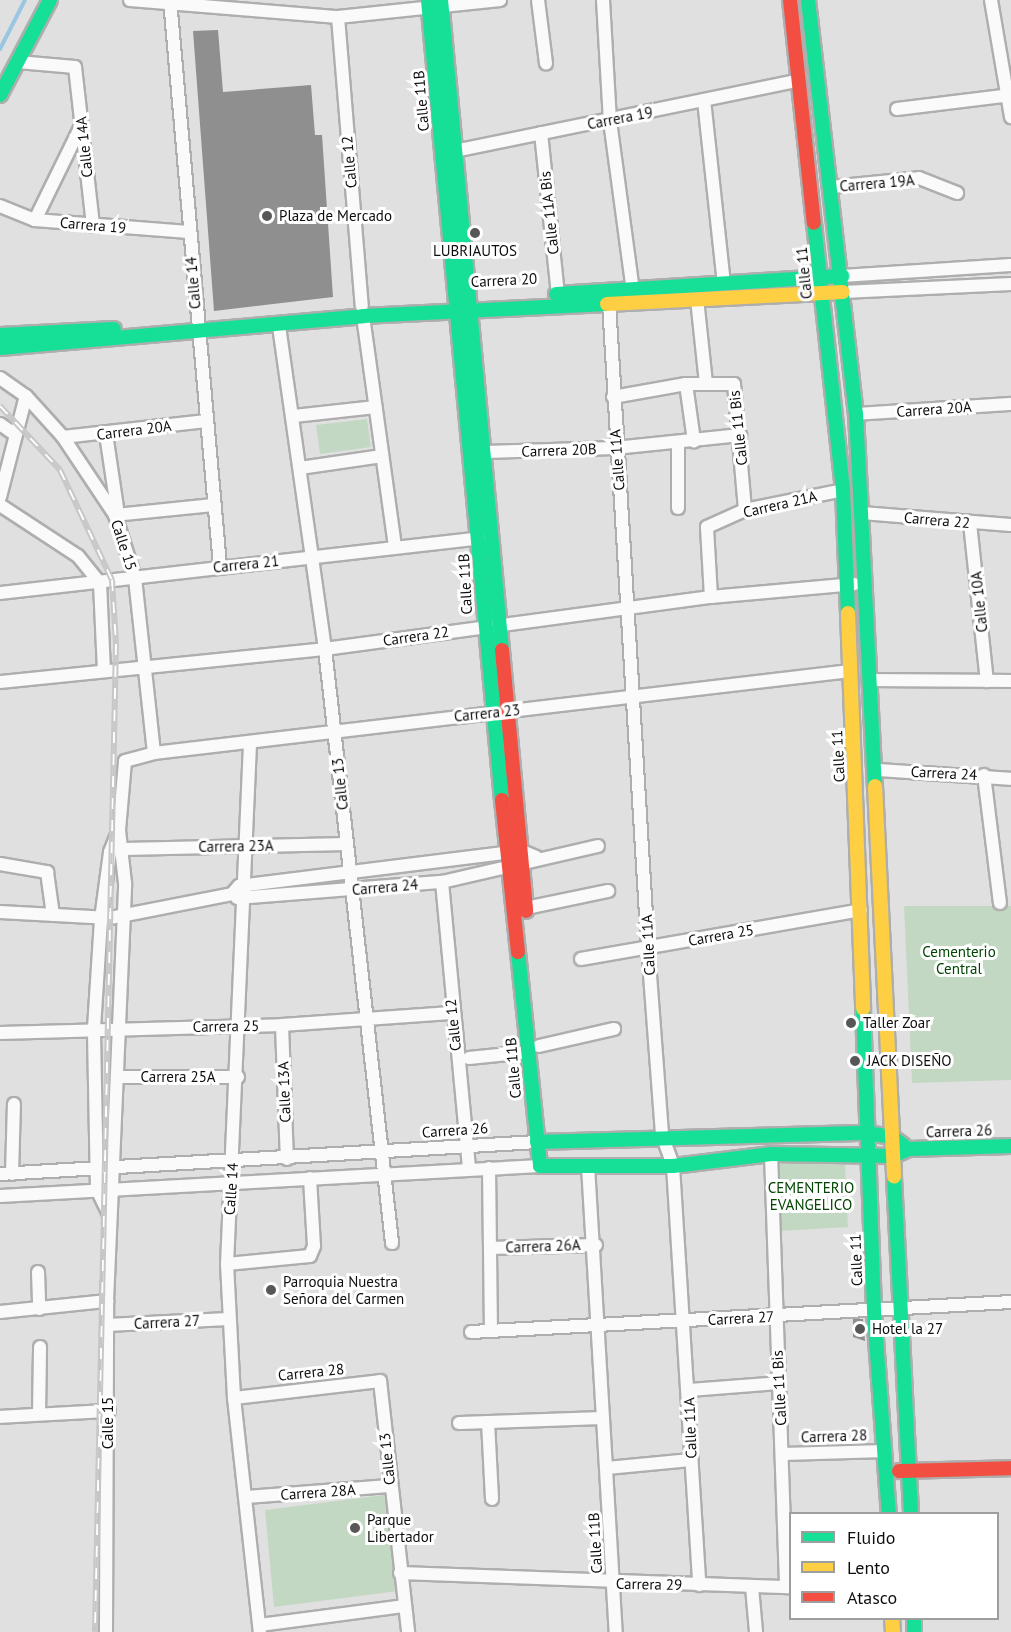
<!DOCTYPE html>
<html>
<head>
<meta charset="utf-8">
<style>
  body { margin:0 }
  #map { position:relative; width:1011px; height:1632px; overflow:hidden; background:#e0e0e0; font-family:"PT Sans",sans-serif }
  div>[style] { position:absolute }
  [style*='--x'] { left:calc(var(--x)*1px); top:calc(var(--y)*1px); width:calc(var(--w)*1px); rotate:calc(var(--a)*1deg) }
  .green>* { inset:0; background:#c3d8c2 }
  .stream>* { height:4px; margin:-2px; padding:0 2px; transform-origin:2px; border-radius:2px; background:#9ac6e1 }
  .building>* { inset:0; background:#8f8f8f }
  .roads { filter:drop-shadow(2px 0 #aeaeae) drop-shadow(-2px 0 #aeaeae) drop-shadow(0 2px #aeaeae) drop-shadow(0 -2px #aeaeae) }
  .street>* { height:12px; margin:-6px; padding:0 6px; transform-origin:6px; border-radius:6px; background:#fafafa }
  .fast>* { height:14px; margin:-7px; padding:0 7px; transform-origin:7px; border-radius:7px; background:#16e098 }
  .slow>* { height:14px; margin:-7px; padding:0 7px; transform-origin:7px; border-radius:7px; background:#ffcf43 }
  .jam>* { height:14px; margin:-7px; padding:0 7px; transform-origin:7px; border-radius:7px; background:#f24e42 }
  .rail>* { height:6px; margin-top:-3px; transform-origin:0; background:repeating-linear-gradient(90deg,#fff 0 11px,#c7c7c7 0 22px); box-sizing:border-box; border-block:2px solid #c7c7c7 }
  .dots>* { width:16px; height:16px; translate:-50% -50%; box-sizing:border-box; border:3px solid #fff; border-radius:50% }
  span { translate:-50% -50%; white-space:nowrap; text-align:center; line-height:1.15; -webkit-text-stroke:6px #fff; paint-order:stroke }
  .street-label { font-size:15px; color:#0d0d0e }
  .poi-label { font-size:15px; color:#0d0d0e }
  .left { translate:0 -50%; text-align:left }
  .park-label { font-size:15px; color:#004502 }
  .legend { position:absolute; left:789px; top:1512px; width:210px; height:108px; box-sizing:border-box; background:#fff; border:2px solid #9e9e9f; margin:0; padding:8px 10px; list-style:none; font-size:18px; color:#0d0d0e }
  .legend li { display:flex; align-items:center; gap:12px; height:30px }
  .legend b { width:30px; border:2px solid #9e9e9f }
</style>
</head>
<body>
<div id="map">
  <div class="green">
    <div style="clip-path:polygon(367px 419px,371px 447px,320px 454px,316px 425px)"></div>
    <div style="clip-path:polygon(904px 906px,1011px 906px,1011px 1080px,912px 1083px)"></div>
    <div style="clip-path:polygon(845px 1161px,848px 1227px,779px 1231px,775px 1164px)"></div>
    <div style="clip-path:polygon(384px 1495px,398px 1591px,274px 1607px,265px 1510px)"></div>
  </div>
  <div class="stream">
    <div style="--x:0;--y:49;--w:55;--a:-63"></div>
  </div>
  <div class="building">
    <div style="clip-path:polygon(218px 30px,223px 92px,311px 85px,315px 135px,322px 135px,333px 297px,214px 311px,193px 31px)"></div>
    <div style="clip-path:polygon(853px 1319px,863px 1319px,865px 1341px,853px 1337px)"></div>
  </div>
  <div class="roads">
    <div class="street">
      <div style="--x:130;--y:0;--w:209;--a:4.7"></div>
      <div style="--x:338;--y:17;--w:163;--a:-6"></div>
      <div style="--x:170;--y:0;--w:568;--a:84.95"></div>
      <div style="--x:538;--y:0;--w:64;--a:82.8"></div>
      <div style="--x:603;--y:0;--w:121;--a:86.7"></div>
      <div style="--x:610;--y:121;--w:173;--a:82.3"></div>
      <div style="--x:991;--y:0;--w:119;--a:80.3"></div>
      <div style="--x:338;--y:17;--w:290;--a:85.3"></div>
      <div style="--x:18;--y:62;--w:57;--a:5"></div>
      <div style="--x:75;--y:67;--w:160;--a:83.5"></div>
      <div style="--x:704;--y:100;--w:185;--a:83.8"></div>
      <div style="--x:897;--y:109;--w:115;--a:-7"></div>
      <div style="--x:541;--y:133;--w:162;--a:84"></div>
      <div style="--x:450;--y:152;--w:354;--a:-11.6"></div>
      <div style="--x:831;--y:187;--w:88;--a:-5.8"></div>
      <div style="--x:919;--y:178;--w:41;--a:21.5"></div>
      <div style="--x:0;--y:206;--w:38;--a:22"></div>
      <div style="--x:35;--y:220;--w:154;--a:4.5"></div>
      <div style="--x:35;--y:220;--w:107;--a:-63.9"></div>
      <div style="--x:842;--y:276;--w:169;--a:-3.7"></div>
      <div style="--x:843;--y:292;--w:168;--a:-2.7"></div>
      <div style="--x:697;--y:299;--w:84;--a:83.9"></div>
      <div style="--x:609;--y:303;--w:646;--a:86.54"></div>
      <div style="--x:648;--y:948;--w:188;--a:85.7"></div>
      <div style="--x:662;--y:1135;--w:33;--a:70"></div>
      <div style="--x:673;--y:1166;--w:420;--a:86.4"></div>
      <div style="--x:363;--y:316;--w:233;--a:82.1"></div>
      <div style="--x:279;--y:326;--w:326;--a:81.9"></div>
      <div style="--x:325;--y:649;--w:598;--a:83.56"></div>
      <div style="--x:0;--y:378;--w:32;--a:35"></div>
      <div style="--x:26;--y:396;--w:55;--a:47.9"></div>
      <div style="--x:63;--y:437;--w:94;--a:56.3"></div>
      <div style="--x:115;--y:515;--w:66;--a:72.4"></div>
      <div style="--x:135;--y:578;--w:176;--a:83.8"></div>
      <div style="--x:686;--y:384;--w:58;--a:82"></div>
      <div style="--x:613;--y:397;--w:74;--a:-10.1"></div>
      <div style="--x:686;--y:384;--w:48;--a:0"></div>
      <div style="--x:734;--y:384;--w:126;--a:85"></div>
      <div style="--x:856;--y:414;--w:155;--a:-3.7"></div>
      <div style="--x:294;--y:416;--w:82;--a:-6.3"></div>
      <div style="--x:0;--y:424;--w:19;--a:35"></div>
      <div style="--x:106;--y:434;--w:81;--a:81.5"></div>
      <div style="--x:63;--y:437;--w:144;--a:-6.4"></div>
      <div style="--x:678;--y:444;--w:64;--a:90"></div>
      <div style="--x:485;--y:452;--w:130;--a:-1.8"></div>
      <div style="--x:615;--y:448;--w:126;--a:-5.9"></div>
      <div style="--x:300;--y:468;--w:83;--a:-8.3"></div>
      <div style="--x:0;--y:497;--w:104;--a:-75.6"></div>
      <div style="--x:0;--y:505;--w:93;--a:33.2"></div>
      <div style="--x:78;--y:556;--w:35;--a:51"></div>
      <div style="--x:100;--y:583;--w:87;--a:87.4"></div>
      <div style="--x:862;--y:513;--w:149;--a:4.6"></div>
      <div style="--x:115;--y:515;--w:100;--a:-5.8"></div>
      <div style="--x:970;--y:523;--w:159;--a:83.9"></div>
      <div style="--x:0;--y:593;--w:486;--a:-6.5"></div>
      <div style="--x:711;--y:597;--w:70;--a:-93.3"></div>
      <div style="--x:707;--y:527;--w:42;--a:-24.1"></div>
      <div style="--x:745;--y:510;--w:100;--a:-11.5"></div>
      <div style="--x:872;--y:680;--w:139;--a:0.4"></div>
      <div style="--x:0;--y:682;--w:327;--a:-5.8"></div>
      <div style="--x:325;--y:649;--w:389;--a:-7.7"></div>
      <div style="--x:711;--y:597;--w:144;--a:-5.2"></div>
      <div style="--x:250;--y:744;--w:521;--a:92.53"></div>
      <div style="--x:227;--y:1264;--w:134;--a:87"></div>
      <div style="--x:234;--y:1398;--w:235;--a:83.7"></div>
      <div style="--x:877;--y:770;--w:134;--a:3.8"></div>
      <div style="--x:984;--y:775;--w:129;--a:82.9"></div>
      <div style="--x:124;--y:849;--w:223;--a:-1.3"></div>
      <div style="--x:0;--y:864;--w:48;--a:9.7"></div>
      <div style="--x:47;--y:872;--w:43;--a:82.1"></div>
      <div style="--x:442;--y:882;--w:287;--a:84.6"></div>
      <div style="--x:237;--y:898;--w:206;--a:-4.5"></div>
      <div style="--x:442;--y:882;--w:160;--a:-13"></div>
      <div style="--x:526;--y:908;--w:84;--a:-11.7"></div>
      <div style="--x:0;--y:912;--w:110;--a:3.1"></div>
      <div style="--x:110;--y:918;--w:124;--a:-11.1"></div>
      <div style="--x:232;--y:894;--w:11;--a:-49"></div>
      <div style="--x:239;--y:886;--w:285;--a:-7.1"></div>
      <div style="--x:522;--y:851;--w:15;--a:23"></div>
      <div style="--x:581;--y:959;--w:284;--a:-9.9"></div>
      <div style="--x:282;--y:1025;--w:134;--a:87.9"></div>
      <div style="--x:0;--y:1033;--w:282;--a:-1.6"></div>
      <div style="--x:282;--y:1025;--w:169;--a:-4.1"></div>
      <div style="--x:539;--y:1046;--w:77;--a:-12.8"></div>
      <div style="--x:469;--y:1058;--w:59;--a:-5.8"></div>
      <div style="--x:117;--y:1077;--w:121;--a:0"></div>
      <div style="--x:771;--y:1154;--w:433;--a:88"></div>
      <div style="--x:588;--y:1166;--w:467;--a:86.6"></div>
      <div style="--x:489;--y:1168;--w:163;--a:89.3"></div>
      <div style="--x:0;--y:1174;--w:538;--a:-3.41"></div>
      <div style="--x:12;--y:1174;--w:70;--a:-88.4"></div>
      <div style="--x:0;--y:1196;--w:541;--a:-3.18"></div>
      <div style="--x:109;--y:1214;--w:28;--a:-116"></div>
      <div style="--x:97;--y:1189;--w:161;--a:-91.1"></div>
      <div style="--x:94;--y:1028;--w:109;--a:-86.3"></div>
      <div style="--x:101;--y:919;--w:68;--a:-82.3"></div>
      <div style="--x:110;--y:852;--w:24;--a:-68"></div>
      <div style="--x:490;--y:1248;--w:106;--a:-1.6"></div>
      <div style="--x:227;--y:1264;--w:83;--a:-5.5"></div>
      <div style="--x:310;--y:1256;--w:11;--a:-68"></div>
      <div style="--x:314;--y:1246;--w:68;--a:-93.4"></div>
      <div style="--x:38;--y:1272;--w:37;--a:88"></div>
      <div style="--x:0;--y:1312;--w:108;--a:-5.9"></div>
      <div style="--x:107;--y:1325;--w:121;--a:-2.8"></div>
      <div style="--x:471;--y:1332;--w:541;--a:-3.18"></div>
      <div style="--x:689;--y:1390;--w:90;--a:-4.4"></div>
      <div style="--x:234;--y:1398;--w:147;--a:-6.6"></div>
      <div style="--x:380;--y:1381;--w:253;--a:83.6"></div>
      <div style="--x:39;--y:1414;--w:67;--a:-89.1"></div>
      <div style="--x:0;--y:1417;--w:109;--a:-3.2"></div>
      <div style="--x:488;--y:1422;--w:77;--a:87"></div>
      <div style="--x:459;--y:1423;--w:144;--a:-2"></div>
      <div style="--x:783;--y:1454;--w:102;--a:-1.7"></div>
      <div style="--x:607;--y:1468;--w:84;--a:-5.4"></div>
      <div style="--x:246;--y:1497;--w:144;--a:-4.4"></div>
      <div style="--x:400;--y:1573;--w:390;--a:2.1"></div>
      <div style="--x:752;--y:1587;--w:45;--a:84.9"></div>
      <div style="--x:260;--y:1625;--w:146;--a:-7.5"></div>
      <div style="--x:106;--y:1632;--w:331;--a:-89.8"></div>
      <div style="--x:107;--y:1301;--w:418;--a:-87.5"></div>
      <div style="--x:125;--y:883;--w:53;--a:-96.5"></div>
      <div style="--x:119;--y:830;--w:69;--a:-85"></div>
      <div style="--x:125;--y:761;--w:30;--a:-15"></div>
      <div style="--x:154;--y:753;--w:701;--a:-6.72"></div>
    </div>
    <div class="fast">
      <div style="--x:428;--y:0;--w:803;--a:84.72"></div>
      <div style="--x:441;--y:0;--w:653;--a:84.64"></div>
      <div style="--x:808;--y:0;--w:417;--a:83.4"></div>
      <div style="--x:856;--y:414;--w:372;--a:87.1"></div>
      <div style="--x:0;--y:95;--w:107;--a:-62.2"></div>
      <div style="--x:814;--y:223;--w:269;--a:83.8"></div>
      <div style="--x:843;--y:490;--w:123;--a:87.7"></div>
      <div style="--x:556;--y:294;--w:287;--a:-3.6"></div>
      <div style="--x:0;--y:335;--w:114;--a:-3"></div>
      <div style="--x:0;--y:348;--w:364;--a:-5"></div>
      <div style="--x:363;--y:316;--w:244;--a:-2.8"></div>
      <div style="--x:518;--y:952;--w:215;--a:84.1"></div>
      <div style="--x:540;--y:1166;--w:133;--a:0"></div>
      <div style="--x:673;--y:1166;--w:99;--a:-7"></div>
      <div style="--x:771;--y:1154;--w:122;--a:0.9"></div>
      <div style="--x:893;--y:1156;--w:17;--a:-24"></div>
      <div style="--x:909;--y:1149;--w:102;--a:-1.7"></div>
      <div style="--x:863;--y:1009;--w:303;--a:87.9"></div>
      <div style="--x:874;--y:1312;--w:203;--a:85.8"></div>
      <div style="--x:537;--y:1142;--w:330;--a:-1.6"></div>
      <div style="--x:867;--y:1133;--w:25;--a:9"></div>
      <div style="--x:892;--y:1137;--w:14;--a:36"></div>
      <div style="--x:894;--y:1177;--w:337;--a:87.1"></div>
      <div style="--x:914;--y:1618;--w:14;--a:90"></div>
    </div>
    <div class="slow">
      <div style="--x:607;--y:304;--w:236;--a:-2.9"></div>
      <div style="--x:848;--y:613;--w:396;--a:87.8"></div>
      <div style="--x:875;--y:786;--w:391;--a:87.2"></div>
      <div style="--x:892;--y:1618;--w:14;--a:86"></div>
    </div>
    <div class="jam">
      <div style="--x:790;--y:0;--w:224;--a:83.9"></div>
      <div style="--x:502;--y:650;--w:262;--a:84.7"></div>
      <div style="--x:502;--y:800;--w:153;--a:84"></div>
      <div style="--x:899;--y:1471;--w:112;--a:-1.5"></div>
    </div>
  </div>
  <div class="rail">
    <div style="--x:0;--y:406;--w:88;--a:46.8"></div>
    <div style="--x:60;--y:470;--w:122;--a:64.7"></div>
    <div style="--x:112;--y:580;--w:64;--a:86.4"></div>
    <div style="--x:116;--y:644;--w:988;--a:91.22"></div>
  </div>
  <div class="dots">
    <div style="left:267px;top:216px;background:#575758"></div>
    <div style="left:475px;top:233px;background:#575758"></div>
    <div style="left:851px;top:1023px;background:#575758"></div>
    <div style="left:855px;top:1061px;background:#575758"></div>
    <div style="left:271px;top:1290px;background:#575758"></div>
    <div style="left:860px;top:1329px;background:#575758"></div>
    <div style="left:355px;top:1528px;background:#575758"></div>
  </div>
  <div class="street-label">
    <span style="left:421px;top:101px;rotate:-95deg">Calle 11B</span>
    <span style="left:620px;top:118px;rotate:-11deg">Carrera 19</span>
    <span style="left:84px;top:147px;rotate:-96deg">Calle 14A</span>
    <span style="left:349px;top:162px;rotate:-95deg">Calle 12</span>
    <span style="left:877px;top:183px;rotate:-5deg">Carrera 19A</span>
    <span style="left:549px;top:213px;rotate:-96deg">Calle 11A Bis</span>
    <span style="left:93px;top:225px;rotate:5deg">Carrera 19</span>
    <span style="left:804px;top:273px;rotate:-96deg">Calle 11</span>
    <span style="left:504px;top:280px;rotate:-3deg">Carrera 20</span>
    <span style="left:193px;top:283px;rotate:-95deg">Calle 14</span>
    <span style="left:934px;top:409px;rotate:-4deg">Carrera 20A</span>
    <span style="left:738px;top:428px;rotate:-96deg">Calle 11 Bis</span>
    <span style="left:134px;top:430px;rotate:-7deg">Carrera 20A</span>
    <span style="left:559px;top:450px;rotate:-2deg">Carrera 20B</span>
    <span style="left:617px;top:460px;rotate:-94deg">Calle 11A</span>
    <span style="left:780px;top:504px;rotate:-13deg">Carrera 21A</span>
    <span style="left:937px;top:520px;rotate:5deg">Carrera 22</span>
    <span style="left:124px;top:545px;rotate:72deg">Calle 15</span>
    <span style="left:246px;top:564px;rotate:-6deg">Carrera 21</span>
    <span style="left:465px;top:584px;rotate:-93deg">Calle 11B</span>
    <span style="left:979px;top:602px;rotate:-96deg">Calle 10A</span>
    <span style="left:416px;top:636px;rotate:-8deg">Carrera 22</span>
    <span style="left:487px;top:713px;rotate:-6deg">Carrera 23</span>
    <span style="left:838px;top:756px;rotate:-93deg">Calle 11</span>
    <span style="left:944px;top:773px;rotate:3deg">Carrera 24</span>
    <span style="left:340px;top:784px;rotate:-96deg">Calle 13</span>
    <span style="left:236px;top:846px;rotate:-1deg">Carrera 23A</span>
    <span style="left:385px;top:887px;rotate:-5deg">Carrera 24</span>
    <span style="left:721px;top:935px;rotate:-10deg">Carrera 25</span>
    <span style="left:648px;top:945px;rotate:-93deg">Calle 11A</span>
    <span style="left:453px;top:1025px;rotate:-96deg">Calle 12</span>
    <span style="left:226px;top:1026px;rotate:-1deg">Carrera 25</span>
    <span style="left:513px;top:1068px;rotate:-95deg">Calle 11B</span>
    <span style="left:178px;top:1077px">Carrera 25A</span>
    <span style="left:284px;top:1092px;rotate:-92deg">Calle 13A</span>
    <span style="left:455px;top:1130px;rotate:-4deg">Carrera 26</span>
    <span style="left:959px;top:1131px;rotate:-2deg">Carrera 26</span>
    <span style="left:231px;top:1189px;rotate:-86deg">Calle 14</span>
    <span style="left:543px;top:1246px;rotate:-2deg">Carrera 26A</span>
    <span style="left:856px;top:1260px;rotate:-92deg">Calle 11</span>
    <span style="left:741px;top:1318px;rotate:-3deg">Carrera 27</span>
    <span style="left:167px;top:1322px;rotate:-3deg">Carrera 27</span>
    <span style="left:311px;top:1372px;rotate:-6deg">Carrera 28</span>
    <span style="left:779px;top:1388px;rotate:-93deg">Calle 11 Bis</span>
    <span style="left:108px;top:1423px;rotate:-90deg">Calle 15</span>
    <span style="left:690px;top:1428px;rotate:-92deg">Calle 11A</span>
    <span style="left:834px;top:1436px;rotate:-2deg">Carrera 28</span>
    <span style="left:387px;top:1459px;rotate:-96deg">Calle 13</span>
    <span style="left:318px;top:1492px;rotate:-4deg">Carrera 28A</span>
    <span style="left:595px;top:1543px;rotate:-93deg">Calle 11B</span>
    <span style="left:649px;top:1584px;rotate:1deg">Carrera 29</span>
  </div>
  <div class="poi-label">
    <span class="left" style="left:279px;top:216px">Plaza de Mercado</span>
    <span style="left:475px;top:251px">LUBRIAUTOS</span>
    <span class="left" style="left:863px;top:1023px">Taller Zoar</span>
    <span class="left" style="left:867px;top:1061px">JACK DISEÑO</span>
    <span class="left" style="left:283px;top:1290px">Parroquia Nuestra<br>Señora del Carmen</span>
    <span class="left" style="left:872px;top:1329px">Hotel la 27</span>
    <span class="left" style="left:367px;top:1528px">Parque<br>Libertador</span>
  </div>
  <div class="park-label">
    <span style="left:959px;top:960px">Cementerio<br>Central</span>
    <span style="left:811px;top:1196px">CEMENTERIO<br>EVANGELICO</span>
  </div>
  <ul class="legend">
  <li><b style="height:8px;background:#16e098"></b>Fluido</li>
  <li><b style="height:8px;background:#ffcf43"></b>Lento</li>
  <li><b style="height:8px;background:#f24e42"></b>Atasco</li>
  </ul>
</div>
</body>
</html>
